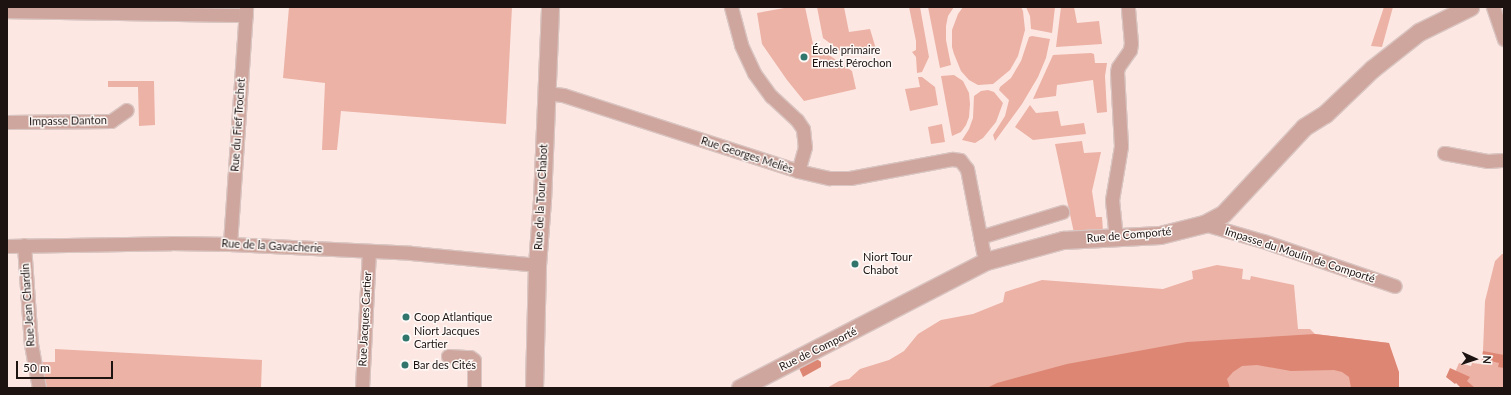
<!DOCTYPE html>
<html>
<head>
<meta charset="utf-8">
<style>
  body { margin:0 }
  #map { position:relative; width:1511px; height:395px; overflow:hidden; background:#fde7e3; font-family:Lato,sans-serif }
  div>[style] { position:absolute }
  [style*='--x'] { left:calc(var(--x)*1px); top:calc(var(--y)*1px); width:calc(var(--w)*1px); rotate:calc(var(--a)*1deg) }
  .green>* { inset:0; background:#ebb2a5 }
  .water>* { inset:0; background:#de8674 }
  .roads { filter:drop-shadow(1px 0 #d9c5c2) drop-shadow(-1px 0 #d9c5c2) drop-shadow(0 1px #d9c5c2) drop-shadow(0 -1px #d9c5c2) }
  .minor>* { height:13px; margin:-6.5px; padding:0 6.5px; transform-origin:6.5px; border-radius:6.5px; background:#cfa69d }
  .tertiary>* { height:17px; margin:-8.5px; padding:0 8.5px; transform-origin:8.5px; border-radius:8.5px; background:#cfa69d }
  .dots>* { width:11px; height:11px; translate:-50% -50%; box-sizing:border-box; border:2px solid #fef9f7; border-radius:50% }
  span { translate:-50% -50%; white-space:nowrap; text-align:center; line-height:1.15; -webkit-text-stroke:3px #fef9f7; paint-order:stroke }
  .poi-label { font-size:11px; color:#1d1412 }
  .left { translate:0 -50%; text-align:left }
  .street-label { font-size:11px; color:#1d1412 }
  .frame { position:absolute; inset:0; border:8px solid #1d1412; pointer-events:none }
  .north { position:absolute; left:1455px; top:339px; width:40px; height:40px; -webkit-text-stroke:3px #fef9f7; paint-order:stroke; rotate:93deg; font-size:11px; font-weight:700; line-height:16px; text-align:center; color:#1d1412 }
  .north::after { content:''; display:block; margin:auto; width:14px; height:18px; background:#1d1412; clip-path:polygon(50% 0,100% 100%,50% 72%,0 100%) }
  .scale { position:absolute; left:16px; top:361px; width:97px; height:18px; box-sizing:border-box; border:2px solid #1d1412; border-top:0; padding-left:5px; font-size:12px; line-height:14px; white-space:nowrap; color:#1d1412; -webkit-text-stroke:3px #fef9f7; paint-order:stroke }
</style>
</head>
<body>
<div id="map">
  <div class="green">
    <div style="clip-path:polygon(289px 7px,512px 7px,506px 124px,341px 111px,337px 150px,322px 150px,325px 83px,283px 78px)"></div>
    <div style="clip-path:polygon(790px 7px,805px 7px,813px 44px,852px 71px,856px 89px,804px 101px,787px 80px,762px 44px,757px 13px)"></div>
    <div style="clip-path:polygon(817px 7px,844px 7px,849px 32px,870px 29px,876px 49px,847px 56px,823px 38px)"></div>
    <div style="clip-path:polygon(909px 7px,920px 7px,929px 57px,922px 72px,917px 73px,916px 57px,912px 52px,916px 50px,916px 41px)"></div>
    <div style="clip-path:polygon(928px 7px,954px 7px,948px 16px,946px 26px,946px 40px,951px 65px,940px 68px)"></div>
    <div style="clip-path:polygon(963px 7px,1021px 7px,1023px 11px,1025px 30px,1018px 56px,1010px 70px,993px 84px,978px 85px,969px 80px,961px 71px,954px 54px,952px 47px,952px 30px,958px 14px)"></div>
    <div style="clip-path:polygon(1026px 7px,1055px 7px,1052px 33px,1031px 29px,1030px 16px)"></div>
    <div style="clip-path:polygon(1061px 7px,1074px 7px,1077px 23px,1099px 21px,1102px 44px,1056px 47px)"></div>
    <div style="clip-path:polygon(1384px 7px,1393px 7px,1382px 47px,1371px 46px)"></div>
    <div style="clip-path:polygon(1032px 36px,1050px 39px,1046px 58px,1038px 77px,1022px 104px,995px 141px,993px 135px,1005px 116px,1009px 100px,999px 90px,1000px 87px,1011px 78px,1021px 61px,1029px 37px)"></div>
    <div style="clip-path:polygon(1091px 53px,1094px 54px,1095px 63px,1107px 63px,1105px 76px,1107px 112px,1097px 113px,1093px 80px,1057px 85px,1056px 96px,1033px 99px,1053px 55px)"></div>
    <div style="clip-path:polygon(954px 75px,963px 81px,969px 93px,970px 104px,969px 117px,966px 125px,961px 132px,952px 136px,941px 76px)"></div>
    <div style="clip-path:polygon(918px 77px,922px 77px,935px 87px,938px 105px,910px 111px,905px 89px,920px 87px)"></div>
    <div style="clip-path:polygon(108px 81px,154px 81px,155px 125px,139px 126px,138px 87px,108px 87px)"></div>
    <div style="clip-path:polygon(988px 90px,994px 92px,1003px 103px,996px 122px,983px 138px,975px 143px,962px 140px,969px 129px,973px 118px,974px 96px,981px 91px)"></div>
    <div style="clip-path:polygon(1030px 105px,1036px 113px,1058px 111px,1061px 126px,1084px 123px,1086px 134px,1033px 140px,1015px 127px)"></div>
    <div style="clip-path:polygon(942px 124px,945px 142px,931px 144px,928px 127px)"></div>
    <div style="clip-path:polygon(1082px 141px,1084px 153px,1101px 152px,1092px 191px,1096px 217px,1102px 217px,1103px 231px,1074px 233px,1055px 144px)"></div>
    <div style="clip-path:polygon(1502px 254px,1504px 254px,1504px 388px,1464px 388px,1456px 370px,1459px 363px,1471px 366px,1472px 363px,1481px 364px,1483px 351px,1485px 301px,1495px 261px)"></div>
    <div style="clip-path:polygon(1217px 265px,1243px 269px,1242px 279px,1250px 280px,1251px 276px,1294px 285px,1298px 329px,1310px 329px,1315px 334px,1389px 343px,1398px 388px,827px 388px,839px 381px,849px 379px,860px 369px,889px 360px,904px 351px,918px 334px,941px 320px,973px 314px,1003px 302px,1005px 292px,1042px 280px,1163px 289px,1193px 279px,1192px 271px)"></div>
    <div style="clip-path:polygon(55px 349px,262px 360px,261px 388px,46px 388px,40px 362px,55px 362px)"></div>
  </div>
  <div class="water">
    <div style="clip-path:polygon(1315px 334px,1389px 343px,1399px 372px,1399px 388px,1351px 388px,1349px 377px,1342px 372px,1334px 370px,1291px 371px,1257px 365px,1242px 366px,1233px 372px,1227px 379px,1230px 388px,987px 388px,997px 383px,1067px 364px,1187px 342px)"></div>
    <div style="clip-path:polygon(1483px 351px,1504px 355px,1504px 368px,1498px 367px,1499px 363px,1482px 359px)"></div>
    <div style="clip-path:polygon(817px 359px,821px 362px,821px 367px,803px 377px,799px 368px)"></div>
    <div style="clip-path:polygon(1450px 368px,1470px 377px,1467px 381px,1475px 388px,1461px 388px,1456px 383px,1455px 384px,1446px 377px)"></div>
  </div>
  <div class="roads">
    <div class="minor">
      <div style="--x:731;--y:7;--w:39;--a:75"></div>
      <div style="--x:741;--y:45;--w:31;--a:65"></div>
      <div style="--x:754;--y:73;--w:29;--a:54"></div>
      <div style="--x:771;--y:96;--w:35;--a:43"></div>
      <div style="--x:797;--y:120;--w:11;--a:56"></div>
      <div style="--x:803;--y:129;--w:18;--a:84"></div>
      <div style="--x:805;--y:147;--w:25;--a:106"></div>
      <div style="--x:1493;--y:7;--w:34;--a:71"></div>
      <div style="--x:7;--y:11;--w:239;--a:1"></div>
      <div style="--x:546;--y:93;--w:17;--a:7"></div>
      <div style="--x:563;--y:95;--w:247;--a:17.9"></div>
      <div style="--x:798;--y:171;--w:32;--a:13"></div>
      <div style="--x:829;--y:178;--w:21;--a:0"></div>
      <div style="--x:850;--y:178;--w:104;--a:-10.6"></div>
      <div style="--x:952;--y:159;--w:8;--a:7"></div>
      <div style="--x:960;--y:160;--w:11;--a:52"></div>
      <div style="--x:967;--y:169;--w:84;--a:79"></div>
      <div style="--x:983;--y:251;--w:10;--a:73"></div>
      <div style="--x:7;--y:122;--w:104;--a:-0.6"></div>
      <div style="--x:111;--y:121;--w:19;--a:-35"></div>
      <div style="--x:1444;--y:153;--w:45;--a:10.3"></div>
      <div style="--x:1488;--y:161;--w:16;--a:-4"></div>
      <div style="--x:1204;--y:224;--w:61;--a:16.1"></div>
      <div style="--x:1263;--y:241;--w:139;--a:18.8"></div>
      <div style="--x:980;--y:237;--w:86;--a:-17"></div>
      <div style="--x:1116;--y:238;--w:38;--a:-96"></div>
      <div style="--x:1112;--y:200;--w:55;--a:-80.5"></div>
      <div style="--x:1121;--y:146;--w:74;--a:-93.1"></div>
      <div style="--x:1117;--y:72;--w:5;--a:-79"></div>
      <div style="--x:1118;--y:67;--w:21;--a:-55"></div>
      <div style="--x:1130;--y:50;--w:7;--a:-82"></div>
      <div style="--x:1131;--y:43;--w:36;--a:-95"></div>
      <div style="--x:230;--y:244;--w:238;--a:-86.1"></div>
      <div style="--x:24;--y:245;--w:99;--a:86"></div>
      <div style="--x:31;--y:344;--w:45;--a:79.7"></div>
      <div style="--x:7;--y:246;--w:164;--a:-1"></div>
      <div style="--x:171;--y:243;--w:59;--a:1"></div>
      <div style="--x:230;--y:244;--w:181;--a:2.8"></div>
      <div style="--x:411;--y:253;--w:127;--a:5.4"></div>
      <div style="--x:448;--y:356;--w:22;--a:3"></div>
      <div style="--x:470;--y:357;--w:5;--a:37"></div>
      <div style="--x:474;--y:360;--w:28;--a:90"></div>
      <div style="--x:362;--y:388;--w:137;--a:-87.1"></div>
    </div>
    <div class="tertiary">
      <div style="--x:534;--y:388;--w:123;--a:-88.6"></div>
      <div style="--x:537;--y:265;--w:65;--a:-85.6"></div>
      <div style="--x:542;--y:200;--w:193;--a:-87.6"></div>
      <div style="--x:740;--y:388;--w:277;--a:-27.3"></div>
      <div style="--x:986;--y:261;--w:80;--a:-15.3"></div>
      <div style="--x:1063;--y:240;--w:97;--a:-3"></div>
      <div style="--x:1160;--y:235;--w:45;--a:-14"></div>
      <div style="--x:1204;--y:224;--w:21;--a:-28"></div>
      <div style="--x:1223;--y:214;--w:119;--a:-47"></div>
      <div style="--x:1304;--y:127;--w:25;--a:-32"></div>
      <div style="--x:1325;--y:114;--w:65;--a:-43.8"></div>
      <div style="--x:1372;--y:69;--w:60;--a:-38.2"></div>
      <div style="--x:1419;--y:32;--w:57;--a:-26.1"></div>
    </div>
  </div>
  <div class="dots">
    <div style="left:804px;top:57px;background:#30766c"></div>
    <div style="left:855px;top:264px;background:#30766c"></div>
    <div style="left:406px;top:317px;background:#30766c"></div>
    <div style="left:406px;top:338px;background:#30766c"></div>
    <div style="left:405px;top:365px;background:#30766c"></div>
  </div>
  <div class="poi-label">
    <span class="left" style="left:812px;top:57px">École primaire<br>Ernest Pérochon</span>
    <span class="left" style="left:863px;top:264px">Niort Tour<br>Chabot</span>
    <span class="left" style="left:414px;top:317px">Coop Atlantique</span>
    <span class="left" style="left:414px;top:338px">Niort Jacques<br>Cartier</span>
    <span class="left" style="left:413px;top:365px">Bar des Cités</span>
  </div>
  <div class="street-label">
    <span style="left:68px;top:121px;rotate:-1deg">Impasse Danton</span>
    <span style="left:238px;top:125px;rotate:-86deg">Rue du Fief Trochet</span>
    <span style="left:747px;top:155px;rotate:18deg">Rue Georges Meliès</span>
    <span style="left:541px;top:197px;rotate:-87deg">Rue de la Tour Chabot</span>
    <span style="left:1129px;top:235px;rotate:-5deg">Rue de Comporté</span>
    <span style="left:272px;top:246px;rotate:3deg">Rue de la Gavacherie</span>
    <span style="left:1300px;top:255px;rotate:18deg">Impasse du Moulin de Comporté</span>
    <span style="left:28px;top:305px;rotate:-94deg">Rue Jean Chardin</span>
    <span style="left:365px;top:319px;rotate:-87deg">Rue Jacques Cartier</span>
    <span style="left:818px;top:349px;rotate:-26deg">Rue de Comporté</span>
  </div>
  <div class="frame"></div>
  <div class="north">N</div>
  <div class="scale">50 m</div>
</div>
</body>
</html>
